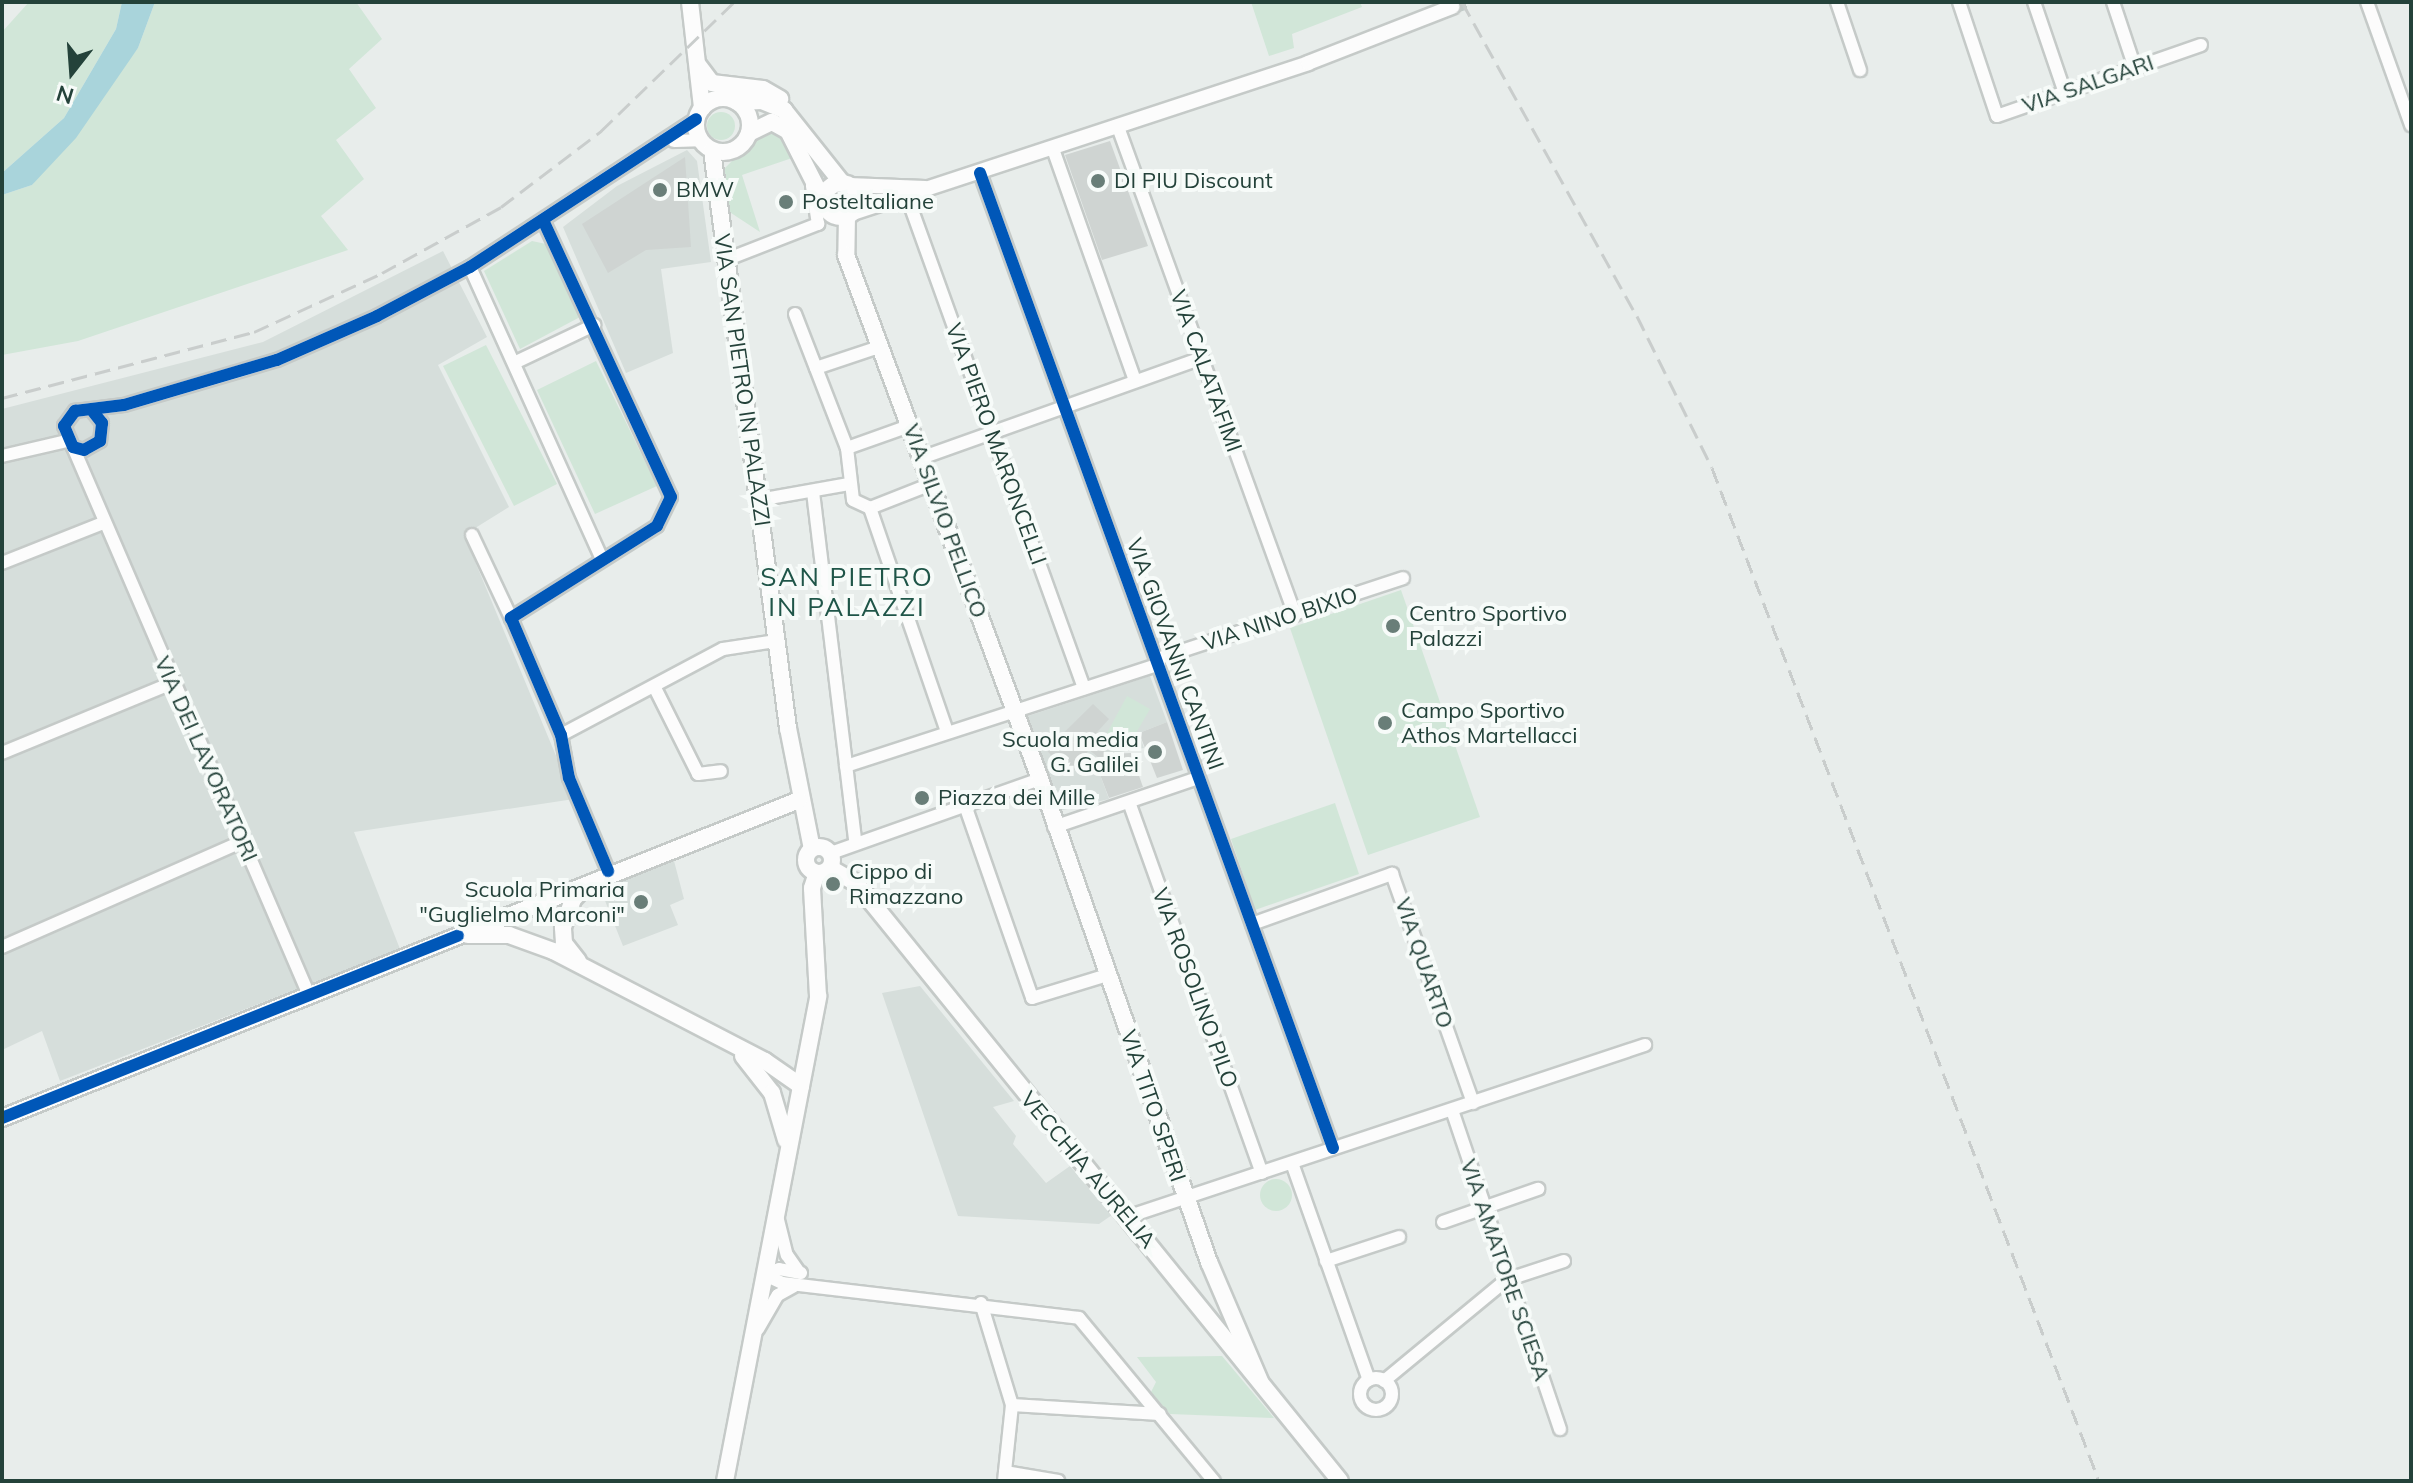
<!DOCTYPE html>
<html>
<head>
<meta charset="utf-8">
<style>
  body { margin:0 }
  #map { position:relative; width:2413px; height:1483px; overflow:hidden; background:#e8edeb; font-family:Mulish,sans-serif }
  div>[style] { position:absolute }
  [style*='--x'] { left:calc(var(--x)*1px); top:calc(var(--y)*1px); width:calc(var(--w)*1px); rotate:calc(var(--a)*1deg) }
  .built>* { inset:0; background:#d6dedb }
  .green>* { inset:0; background:#d1e6d8 }
  .round { border-radius:50% }
  .water>* { inset:0; background:#a9d4db }
  .building>* { inset:0; background:#cfd4d2 }
  .tertiary-tunnel>* { height:14px; margin-top:-7px; transform-origin:0; background:repeating-linear-gradient(90deg,#c1cbc8 0 14px,transparent 0 21px) }
  .roads { filter:drop-shadow(2px 0 #c5cac8) drop-shadow(-2px 0 #c5cac8) drop-shadow(0 2px #c5cac8) drop-shadow(0 -2px #c5cac8) }
  .minor>* { height:12px; margin:-6px; padding:0 6px; transform-origin:6px; border-radius:6px; background:#fcfcfc }
  .minor>.ring { margin:-6px; padding:0; box-sizing:content-box; background:none; border:12px solid #fcfcfc; border-radius:50% }
  .tertiary>* { height:14px; margin:-7px; padding:0 7px; transform-origin:7px; border-radius:7px; background:#fcfcfc }
  .secondary>* { height:16px; margin:-8px; padding:0 8px; transform-origin:8px; border-radius:8px; background:#fcfcfc }
  .secondary>.ring { margin:-8px; padding:0; box-sizing:content-box; background:none; border:16px solid #fcfcfc; border-radius:50% }
  .rail>* { height:3px; margin-top:-1.5px; transform-origin:0; background:repeating-linear-gradient(90deg,#c9cdcc 0 16px,transparent 0 24px) }
  .cycleway>* { height:12px; margin:-6px; padding:0 6px; transform-origin:6px; border-radius:6px; background:#0057b8 }
  .dots>* { width:22px; height:22px; translate:-50% -50%; box-sizing:border-box; border:4px solid #f7fbf9; border-radius:50% }
  span { translate:-50% -50%; white-space:nowrap; text-align:center; line-height:1.15; -webkit-text-stroke:8px #f7fbf9; paint-order:stroke }
  .street-label { font-size:22px; color:#24423a }
  .poi-label { font-size:22px; color:#24423a }
  .left { translate:0 -50%; text-align:left }
  .right { translate:-100% -50%; text-align:right }
  .quarter-label { font-size:26px; color:#1f5548; letter-spacing:2px }
  .frame { position:absolute; inset:0; border:4px solid #24423a; pointer-events:none }
  .north { position:absolute; left:32px; top:32px; width:80px; height:80px; -webkit-text-stroke:6px #f7fbf9; paint-order:stroke; rotate:197deg; font-size:22px; font-weight:700; line-height:32px; text-align:center; color:#24423a }
  .north::after { content:''; display:block; margin:auto; width:28px; height:36px; background:#24423a; clip-path:polygon(50% 0,100% 100%,50% 72%,0 100%) }
</style>
</head>
<body>
<div id="map">
  <div class="built">
    <div style="clip-path:polygon(687px 150px,697px 161px,711px 262px,661px 269px,673px 353px,626px 373px,563px 227px,617px 186px)"></div>
    <div style="clip-path:polygon(443px 251px,487px 337px,438px 365px,509px 507px,464px 535px,574px 799px,354px 832px,400px 949px,60px 1081px,42px 1031px,2px 1050px,2px 409px,263px 342px)"></div>
    <div style="clip-path:polygon(1150px 676px,1167px 722px,1139px 733px,1144px 748px,1107px 754px,1091px 739px,1108px 719px,1093px 705px,1046px 750px,1070px 776px,1089px 750px,1111px 768px,1099px 772px,1109px 799px,1059px 811px,1025px 717px)"></div>
    <div style="clip-path:polygon(673px 857px,684px 899px,670px 905px,678px 925px,623px 946px,600px 888px)"></div>
    <div style="clip-path:polygon(920px 986px,1014px 1101px,993px 1107px,1016px 1136px,1013px 1144px,1046px 1183px,1070px 1166px,1112px 1215px,1099px 1224px,958px 1216px,882px 993px)"></div>
  </div>
  <div class="green">
    <div style="clip-path:polygon(29px 2px,122px 2px,116px 29px,64px 118px,2px 173px,2px 32px)"></div>
    <div style="clip-path:polygon(155px 2px,356px 2px,382px 39px,349px 69px,376px 108px,336px 140px,364px 179px,321px 216px,348px 250px,78px 341px,2px 355px,2px 195px,32px 185px,138px 48px)"></div>
    <div style="clip-path:polygon(1251px 2px,1360px 2px,1362px 7px,1292px 34px,1294px 48px,1269px 56px)"></div>
    <div class="round" style="left:707px;top:112px;width:28px;height:28px"></div>
    <div style="clip-path:polygon(763px 130px,783px 131px,795px 157px,742px 175px,760px 232px,728px 211px,721px 172px)"></div>
    <div style="clip-path:polygon(532px 241px,546px 244px,580px 317px,520px 349px,484px 271px)"></div>
    <div style="clip-path:polygon(486px 345px,557px 484px,514px 506px,443px 366px)"></div>
    <div style="clip-path:polygon(596px 361px,657px 486px,595px 514px,537px 390px)"></div>
    <div style="clip-path:polygon(1401px 590px,1480px 817px,1368px 855px,1290px 628px)"></div>
    <div style="clip-path:polygon(1127px 696px,1150px 709px,1129px 745px,1107px 733px)"></div>
    <div style="clip-path:polygon(1335px 803px,1359px 874px,1255px 910px,1231px 839px)"></div>
    <div class="round" style="left:1260px;top:1179px;width:32px;height:32px"></div>
    <div style="clip-path:polygon(1222px 1356px,1274px 1418px,1170px 1414px,1151px 1392px,1156px 1382px,1137px 1357px)"></div>
  </div>
  <div class="water">
    <div style="clip-path:polygon(122px 2px,155px 2px,138px 48px,76px 138px,32px 185px,2px 195px,2px 173px,64px 118px,116px 29px)"></div>
  </div>
  <div class="building">
    <div style="clip-path:polygon(1110px 141px,1148px 246px,1102px 260px,1065px 155px)"></div>
    <div style="clip-path:polygon(685px 157px,691px 247px,646px 250px,608px 273px,582px 224px)"></div>
    <div style="clip-path:polygon(1093px 704px,1109px 719px,1091px 739px,1107px 754px,1131px 753px,1143px 787px,1109px 798px,1099px 772px,1111px 768px,1089px 750px,1070px 776px,1046px 750px)"></div>
    <div style="clip-path:polygon(1167px 722px,1183px 770px,1157px 778px,1139px 733px)"></div>
  </div>
  <div class="tertiary-tunnel">
    <div style="--x:1452;--y:7;--w:16;--a:-18"></div>
  </div>
  <div class="roads">
    <div class="minor">
      <div style="--x:1837;--y:2;--w:72;--a:71.3"></div>
      <div style="--x:1959;--y:2;--w:120;--a:71.6"></div>
      <div style="--x:1997;--y:116;--w:216;--a:-19.2"></div>
      <div style="--x:2034;--y:2;--w:96;--a:71.2"></div>
      <div style="--x:2113;--y:2;--w:70;--a:71.6"></div>
      <div style="--x:2367;--y:2;--w:131;--a:70.3"></div>
      <div style="--x:1118;--y:127;--w:519;--a:70.06"></div>
      <div style="--x:674;--y:141;--w:26;--a:-2"></div>
      <div style="--x:1053;--y:149;--w:246;--a:70.5"></div>
      <div style="--x:980;--y:173;--w:1037;--a:70.1"></div>
      <div style="--x:908;--y:199;--w:520;--a:70.21"></div>
      <div style="--x:543;--y:220;--w:305;--a:65.2"></div>
      <div style="--x:671;--y:497;--w:32;--a:116"></div>
      <div style="--x:657;--y:526;--w:173;--a:147.8"></div>
      <div style="--x:511;--y:618;--w:127;--a:66.9"></div>
      <div style="--x:561;--y:735;--w:44;--a:79.5"></div>
      <div style="--x:569;--y:778;--w:101;--a:67.2"></div>
      <div style="--x:728;--y:259;--w:97;--a:-21.3"></div>
      <div style="--x:818;--y:224;--w:39;--a:-99"></div>
      <div style="--x:470;--y:267;--w:321;--a:65.7"></div>
      <div style="--x:795;--y:314;--w:144;--a:68.8"></div>
      <div style="--x:514;--y:363;--w:89;--a:-25.4"></div>
      <div style="--x:816;--y:368;--w:66;--a:-18.4"></div>
      <div style="--x:94;--y:413;--w:13;--a:51"></div>
      <div style="--x:102;--y:423;--w:18;--a:96"></div>
      <div style="--x:100;--y:441;--w:18;--a:151"></div>
      <div style="--x:84;--y:450;--w:11;--a:-165"></div>
      <div style="--x:73;--y:447;--w:23;--a:-113"></div>
      <div style="--x:64;--y:426;--w:19;--a:-54"></div>
      <div style="--x:75;--y:411;--w:49;--a:-7"></div>
      <div style="--x:124;--y:405;--w:159;--a:-16.4"></div>
      <div style="--x:277;--y:360;--w:109;--a:-23.7"></div>
      <div style="--x:377;--y:316;--w:105;--a:-27.8"></div>
      <div style="--x:470;--y:267;--w:270;--a:-33.2"></div>
      <div style="--x:909;--y:426;--w:66;--a:160.5"></div>
      <div style="--x:847;--y:448;--w:52;--a:83.4"></div>
      <div style="--x:853;--y:500;--w:19;--a:25"></div>
      <div style="--x:870;--y:508;--w:66;--a:-21.5"></div>
      <div style="--x:73;--y:447;--w:597;--a:66.7"></div>
      <div style="--x:2;--y:456;--w:67;--a:-13"></div>
      <div style="--x:921;--y:458;--w:298;--a:-19.6"></div>
      <div style="--x:813;--y:492;--w:351;--a:83.1"></div>
      <div style="--x:758;--y:500;--w:92;--a:-10"></div>
      <div style="--x:870;--y:508;--w:237;--a:71"></div>
      <div style="--x:472;--y:535;--w:92;--a:64.8"></div>
      <div style="--x:2;--y:563;--w:109;--a:-21.6"></div>
      <div style="--x:1157;--y:659;--w:259;--a:-18.2"></div>
      <div style="--x:655;--y:688;--w:96;--a:63.4"></div>
      <div style="--x:698;--y:774;--w:23;--a:-7"></div>
      <div style="--x:561;--y:735;--w:183;--a:-28"></div>
      <div style="--x:723;--y:649;--w:54;--a:-8.6"></div>
      <div style="--x:2;--y:753;--w:184;--a:-22.4"></div>
      <div style="--x:846;--y:766;--w:329;--a:-18"></div>
      <div style="--x:1129;--y:802;--w:394;--a:70.3"></div>
      <div style="--x:966;--y:808;--w:201;--a:70.8"></div>
      <div style="--x:1032;--y:998;--w:78;--a:-17"></div>
      <div style="--x:1054;--y:827;--w:152;--a:-18.8"></div>
      <div style="--x:831;--y:853;--w:222;--a:-19.5"></div>
      <div style="--x:1252;--y:924;--w:149;--a:-19.7"></div>
      <div style="--x:1392;--y:874;--w:243;--a:70.5"></div>
      <div style="--x:2;--y:947;--w:261;--a:-23.7"></div>
      <div style="--x:1452;--y:1110;--w:337;--a:71.3"></div>
      <div style="--x:1292;--y:1163;--w:230;--a:70.5"></div>
      <div style="--x:1127;--y:1217;--w:546;--a:-18.37"></div>
      <div style="--x:778;--y:1220;--w:36;--a:76"></div>
      <div style="--x:787;--y:1255;--w:21;--a:55"></div>
      <div style="--x:1443;--y:1222;--w:101;--a:-19.2"></div>
      <div style="--x:1326;--y:1261;--w:77;--a:-18.2"></div>
      <div style="--x:801;--y:1273;--w:22;--a:-170"></div>
      <div style="--x:779;--y:1269;--w:15;--a:157"></div>
      <div style="--x:765;--y:1275;--w:19;--a:25"></div>
      <div style="--x:782;--y:1283;--w:299;--a:6.7"></div>
      <div style="--x:1079;--y:1318;--w:212;--a:50.4"></div>
      <div style="--x:981;--y:1303;--w:107;--a:73.1"></div>
      <div style="--x:1012;--y:1405;--w:76;--a:96"></div>
      <div style="--x:758;--y:1329;--w:39;--a:-60"></div>
      <div style="--x:778;--y:1295;--w:18;--a:-29"></div>
      <div class="ring" style="left:1360px;top:1378px;width:20px;height:20px"></div>
      <div style="--x:1384;--y:1381;--w:158;--a:-39.6"></div>
      <div style="--x:1506;--y:1280;--w:61;--a:-18.1"></div>
      <div style="--x:1012;--y:1405;--w:148;--a:3.5"></div>
      <div style="--x:1005;--y:1472;--w:54;--a:9.6"></div>
    </div>
    <div class="tertiary">
      <div style="--x:849;--y:185;--w:76;--a:2.3"></div>
      <div style="--x:853;--y:213;--w:479;--a:-18.2"></div>
      <div style="--x:1308;--y:63;--w:155;--a:-21.3"></div>
    </div>
    <div class="secondary">
      <div style="--x:690;--y:2;--w:107;--a:83.5"></div>
      <div style="--x:699;--y:66;--w:21;--a:53"></div>
      <div style="--x:712;--y:83;--w:51;--a:6.7"></div>
      <div style="--x:763;--y:89;--w:20;--a:30"></div>
      <div class="ring" style="left:696px;top:98px;width:38px;height:38px"></div>
      <div style="--x:737;--y:102;--w:25;--a:-2"></div>
      <div style="--x:762;--y:101;--w:24;--a:22"></div>
      <div style="--x:784;--y:110;--w:93;--a:51.5"></div>
      <div style="--x:749;--y:133;--w:25;--a:-26"></div>
      <div style="--x:772;--y:122;--w:18;--a:29"></div>
      <div style="--x:788;--y:131;--w:77;--a:63.1"></div>
      <div style="--x:712;--y:150;--w:583;--a:82.51"></div>
      <div style="--x:788;--y:728;--w:123;--a:78.8"></div>
      <div class="ring" style="left:824px;top:183px;width:18px;height:18px"></div>
      <div style="--x:847;--y:216;--w:39;--a:91"></div>
      <div style="--x:846;--y:255;--w:559;--a:69.68"></div>
      <div style="--x:1040;--y:779;--w:512;--a:70.72"></div>
      <div style="--x:1209;--y:1262;--w:129;--a:66.8"></div>
      <div class="ring" style="left:806px;top:847px;width:10px;height:10px"></div>
      <div style="--x:830;--y:868;--w:30;--a:30"></div>
      <div style="--x:856;--y:883;--w:769;--a:51.01"></div>
      <div style="--x:468;--y:935;--w:41;--a:0"></div>
      <div style="--x:509;--y:935;--w:47;--a:20"></div>
      <div style="--x:553;--y:951;--w:239;--a:27.4"></div>
      <div style="--x:765;--y:1061;--w:44;--a:34.8"></div>
      <div style="--x:578;--y:961;--w:23;--a:-128"></div>
      <div style="--x:564;--y:943;--w:16;--a:-94"></div>
      <div style="--x:563;--y:927;--w:30;--a:-70"></div>
      <div style="--x:573;--y:899;--w:20;--a:-45"></div>
      <div style="--x:743;--y:1056;--w:47;--a:51.9"></div>
      <div style="--x:772;--y:1093;--w:49;--a:73.4"></div>
      <div style="--x:2;--y:1118;--w:858;--a:-21.75"></div>
      <div style="--x:725;--y:1481;--w:494;--a:-79.1"></div>
      <div style="--x:818;--y:996;--w:108;--a:-93.2"></div>
      <div style="--x:812;--y:888;--w:16;--a:-72"></div>
    </div>
  </div>
  <div class="rail">
    <div style="--x:1462;--y:2;--w:359;--a:60.9"></div>
    <div style="--x:1637;--y:316;--w:169;--a:63.7"></div>
    <div style="--x:1712;--y:468;--w:1084;--a:69.09"></div>
    <div style="--x:2;--y:398;--w:260;--a:-14.7"></div>
    <div style="--x:254;--y:332;--w:141;--a:-24.7"></div>
    <div style="--x:382;--y:273;--w:136;--a:-29"></div>
    <div style="--x:501;--y:207;--w:126;--a:-37.2"></div>
    <div style="--x:601;--y:131;--w:185;--a:-44.1"></div>
  </div>
  <div class="cycleway">
    <div style="--x:980;--y:173;--w:1037;--a:70.1"></div>
    <div style="--x:543;--y:220;--w:305;--a:65.2"></div>
    <div style="--x:671;--y:497;--w:32;--a:116"></div>
    <div style="--x:657;--y:526;--w:173;--a:147.8"></div>
    <div style="--x:511;--y:618;--w:127;--a:66.9"></div>
    <div style="--x:561;--y:735;--w:44;--a:79.5"></div>
    <div style="--x:569;--y:778;--w:101;--a:67.2"></div>
    <div style="--x:94;--y:413;--w:13;--a:51"></div>
    <div style="--x:102;--y:423;--w:18;--a:96"></div>
    <div style="--x:100;--y:441;--w:18;--a:151"></div>
    <div style="--x:84;--y:450;--w:11;--a:-165"></div>
    <div style="--x:73;--y:447;--w:23;--a:-113"></div>
    <div style="--x:64;--y:426;--w:19;--a:-54"></div>
    <div style="--x:75;--y:411;--w:49;--a:-7"></div>
    <div style="--x:124;--y:405;--w:159;--a:-16.4"></div>
    <div style="--x:277;--y:360;--w:109;--a:-23.7"></div>
    <div style="--x:377;--y:316;--w:105;--a:-27.8"></div>
    <div style="--x:470;--y:267;--w:270;--a:-33.2"></div>
    <div style="--x:2;--y:1118;--w:491;--a:-21.8"></div>
  </div>
  <div class="dots">
    <div style="left:1098px;top:181px;background:#697e78"></div>
    <div style="left:660px;top:190px;background:#697e78"></div>
    <div style="left:786px;top:202px;background:#697e78"></div>
    <div style="left:1393px;top:626px;background:#697e78"></div>
    <div style="left:1385px;top:723px;background:#697e78"></div>
    <div style="left:1155px;top:752px;background:#697e78"></div>
    <div style="left:922px;top:798px;background:#697e78"></div>
    <div style="left:833px;top:884px;background:#697e78"></div>
    <div style="left:641px;top:902px;background:#697e78"></div>
  </div>
  <div class="street-label">
    <span style="left:2088px;top:84px;rotate:-19deg">VIA SALGARI</span>
    <span style="left:1206px;top:371px;rotate:70deg">VIA CALATAFIMI</span>
    <span style="left:742px;top:380px;rotate:82deg">VIA SAN PIETRO IN PALAZZI</span>
    <span style="left:996px;top:444px;rotate:70deg">VIA PIERO MARONCELLI</span>
    <span style="left:945px;top:521px;rotate:70deg">VIA SILVIO PELLICO</span>
    <span style="left:1280px;top:619px;rotate:-18deg">VIA NINO BIXIO</span>
    <span style="left:1175px;top:654px;rotate:70deg">VIA GIOVANNI CANTINI</span>
    <span style="left:206px;top:759px;rotate:66deg">VIA DEI LAVORATORI</span>
    <span style="left:1424px;top:963px;rotate:71deg">VIA QUARTO</span>
    <span style="left:1195px;top:988px;rotate:70deg">VIA ROSOLINO PILO</span>
    <span style="left:1153px;top:1106px;rotate:71deg">VIA TITO SPERI</span>
    <span style="left:1088px;top:1170px;rotate:50deg">VECCHIA AURELIA</span>
    <span style="left:1505px;top:1270px;rotate:71deg">VIA AMATORE SCIESA</span>
  </div>
  <div class="poi-label">
    <span class="left" style="left:1114px;top:181px">DI PIU Discount</span>
    <span class="left" style="left:676px;top:190px">BMW</span>
    <span class="left" style="left:802px;top:202px">PosteItaliane</span>
    <span class="left" style="left:1409px;top:626px">Centro Sportivo<br>Palazzi</span>
    <span class="left" style="left:1401px;top:723px">Campo Sportivo<br>Athos Martellacci</span>
    <span class="right" style="left:1139px;top:752px">Scuola media<br>G. Galilei</span>
    <span class="left" style="left:938px;top:798px">Piazza dei Mille</span>
    <span class="left" style="left:849px;top:884px">Cippo di<br>Rimazzano</span>
    <span class="right" style="left:625px;top:902px">Scuola Primaria<br>"Guglielmo Marconi"</span>
  </div>
  <div class="quarter-label">
    <span style="left:847px;top:592px">SAN PIETRO<br>IN PALAZZI</span>
  </div>
  <div class="frame"></div>
  <div class="north">N</div>
</div>
</body>
</html>
